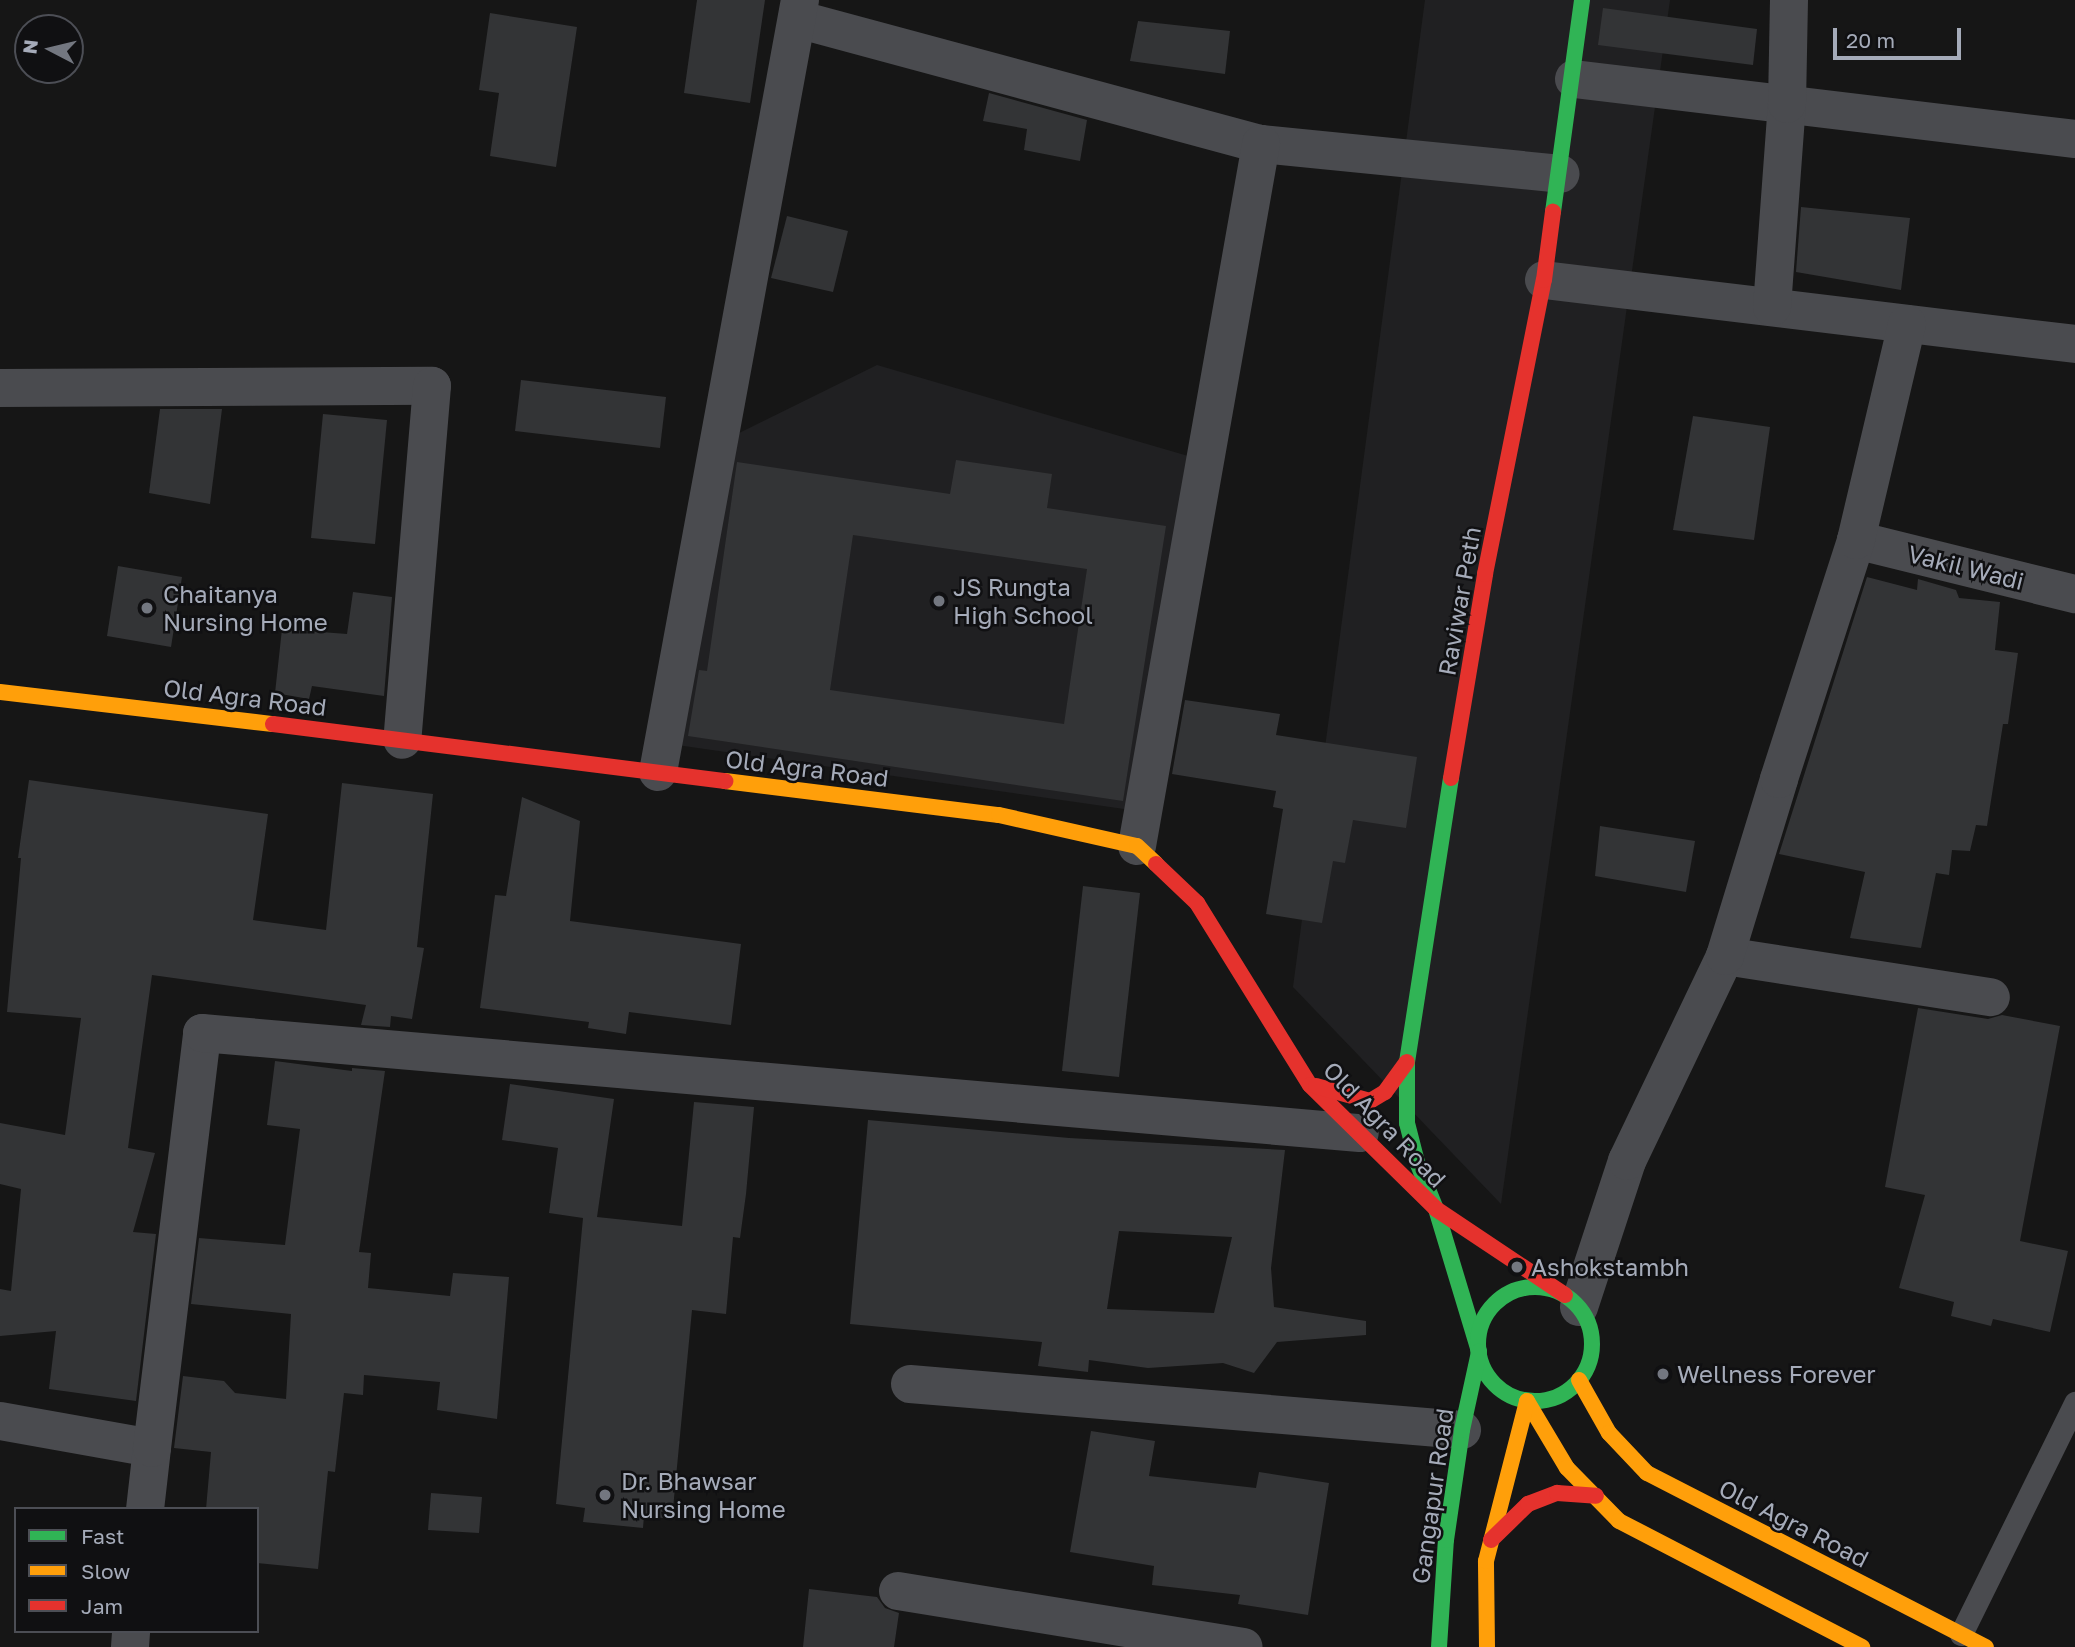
<!DOCTYPE html>
<html>
<head>
<meta charset="utf-8">
<style>
  body { margin:0 }
  #map { position:relative; width:2075px; height:1647px; overflow:hidden; background:#161616; font-family:"Golos Text",sans-serif }
  div>[style] { position:absolute }
  [style*='--x'] { left:calc(var(--x)*1px); top:calc(var(--y)*1px); width:calc(var(--w)*1px); rotate:calc(var(--a)*1deg) }
  .built>* { inset:0; background:#202022 }
  .building>* { inset:0; background:#333436 }
  .lane>* { height:23px; margin:-11.5px; padding:0 11.5px; transform-origin:11.5px; border-radius:11.5px; background:#4a4b4f }
  .street>* { height:38px; margin:-19px; padding:0 19px; transform-origin:19px; border-radius:19px; background:#4a4b4f }
  .fast>* { height:16px; margin:-8px; padding:0 8px; transform-origin:8px; border-radius:8px; background:#30b455 }
  .fast>.ring { margin:-8px; padding:0; box-sizing:content-box; background:none; border:16px solid #30b455; border-radius:50% }
  .slow>* { height:16px; margin:-8px; padding:0 8px; transform-origin:8px; border-radius:8px; background:#ff9f0a }
  .jam>* { height:16px; margin:-8px; padding:0 8px; transform-origin:8px; border-radius:8px; background:#e5322d }
  .dots>* { width:19px; height:19px; translate:-50% -50%; box-sizing:border-box; border:4px solid #101012; border-radius:50% }
  span { translate:-50% -50%; white-space:nowrap; text-align:center; line-height:1.15; -webkit-text-stroke:5px #101012; paint-order:stroke }
  .street-label { font-size:24px; color:#a5abb9 }
  .poi-label { font-size:24px; color:#a5abb9 }
  .left { translate:0 -50%; text-align:left }
  .legend { position:absolute; left:14px; top:1507px; width:245px; height:126px; box-sizing:border-box; background:#101012; border:2px solid #4c4e55; margin:0; padding:9px 12px; list-style:none; font-size:21px; color:#a5abb9 }
  .legend li { display:flex; align-items:center; gap:14px; height:35px }
  .legend b { width:35px; border:2px solid #4c4e55 }
  .north { position:absolute; left:14px; top:14px; width:70px; height:70px; box-sizing:border-box; background:#101012; border:2px solid #4c4e55; border-radius:50%; rotate:277deg; font-size:19px; font-weight:700; line-height:28px; text-align:center; color:#a5abb9 }
  .north::after { content:''; display:block; margin:auto; width:24px; height:32px; background:#737780; clip-path:polygon(50% 0,100% 100%,50% 72%,0 100%) }
  .scale { position:absolute; left:1833px; top:28px; width:128px; height:32px; box-sizing:border-box; border:4px solid #a5abb9; border-top:0; padding-left:9px; font-size:21px; line-height:24px; white-space:nowrap; color:#a5abb9; -webkit-text-stroke:5px #101012; paint-order:stroke }
</style>
</head>
<body>
<div id="map">
  <div class="built">
    <div style="clip-path:polygon(1425px 0,1670px 0,1501px 1204px,1293px 987px)"></div>
    <div style="clip-path:polygon(877px 365px,1195px 458px,1152px 813px,677px 745px,729px 438px)"></div>
  </div>
  <div class="building">
    <div style="clip-path:polygon(697px 0,765px 0,750px 103px,684px 93px)"></div>
    <div style="clip-path:polygon(1603px 8px,1757px 29px,1753px 65px,1598px 45px)"></div>
    <div style="clip-path:polygon(490px 13px,577px 27px,556px 167px,490px 156px,499px 93px,479px 90px)"></div>
    <div style="clip-path:polygon(1138px 21px,1230px 31px,1225px 74px,1130px 61px)"></div>
    <div style="clip-path:polygon(989px 93px,1087px 120px,1080px 161px,1024px 150px,1027px 129px,983px 121px)"></div>
    <div style="clip-path:polygon(1801px 207px,1910px 218px,1901px 290px,1796px 272px)"></div>
    <div style="clip-path:polygon(787px 216px,848px 231px,833px 292px,771px 278px)"></div>
    <div style="clip-path:polygon(521px 380px,666px 397px,660px 448px,515px 431px)"></div>
    <div style="clip-path:polygon(160px 409px,222px 409px,210px 504px,149px 493px)"></div>
    <div style="clip-path:polygon(323px 414px,387px 420px,375px 544px,311px 538px)"></div>
    <div style="clip-path:polygon(1693px 416px,1770px 427px,1754px 540px,1673px 530px)"></div>
    <div style="clip-path:polygon(evenodd,956px 460px,1052px 474px,1047px 508px,1166px 526px,1123px 801px,688px 736px,699px 670px,707px 671px,737px 462px,950px 494px,956px 460px,853px 535px,1087px 569px,1064px 724px,830px 690px,853px 535px)"></div>
    <div style="clip-path:polygon(118px 566px,182px 577px,171px 647px,107px 636px)"></div>
    <div style="clip-path:polygon(1867px 577px,1917px 590px,1918px 579px,1956px 590px,1959px 598px,2000px 602px,1995px 650px,2018px 653px,2008px 724px,2003px 724px,1987px 826px,1976px 825px,1970px 851px,1952px 850px,1949px 875px,1936px 873px,1921px 948px,1850px 938px,1865px 872px,1779px 854px)"></div>
    <div style="clip-path:polygon(353px 592px,392px 597px,384px 696px,312px 686px,309px 699px,275px 693px,282px 629px,347px 634px)"></div>
    <div style="clip-path:polygon(1185px 700px,1280px 714px,1276px 735px,1417px 757px,1406px 828px,1353px 820px,1345px 863px,1333px 861px,1322px 923px,1266px 914px,1283px 809px,1273px 807px,1276px 791px,1172px 774px)"></div>
    <div style="clip-path:polygon(29px 780px,268px 814px,253px 920px,326px 930px,342px 783px,433px 794px,417px 947px,424px 948px,412px 1019px,391px 1016px,390px 1027px,361px 1025px,366px 1005px,152px 975px,128px 1148px,155px 1153px,133px 1232px,156px 1234px,136px 1401px,49px 1389px,56px 1331px,0 1336px,0 1289px,11px 1291px,21px 1189px,0 1184px,0 1123px,65px 1135px,81px 1018px,7px 1012px,21px 858px,18px 858px)"></div>
    <div style="clip-path:polygon(522px 797px,580px 821px,570px 921px,741px 944px,731px 1025px,629px 1012px,626px 1034px,588px 1028px,589px 1022px,480px 1008px,495px 895px,506px 896px)"></div>
    <div style="clip-path:polygon(1600px 826px,1695px 841px,1686px 892px,1595px 876px)"></div>
    <div style="clip-path:polygon(1083px 886px,1140px 893px,1119px 1077px,1062px 1071px)"></div>
    <div style="clip-path:polygon(1918px 1008px,1988px 1019px,2002px 1015px,2060px 1026px,2020px 1241px,2068px 1251px,2050px 1332px,1993px 1319px,1991px 1326px,1951px 1316px,1954px 1302px,1899px 1288px,1925px 1195px,1885px 1187px)"></div>
    <div style="clip-path:polygon(275px 1061px,352px 1071px,352px 1068px,385px 1071px,359px 1252px,371px 1253px,368px 1288px,450px 1296px,453px 1273px,509px 1277px,497px 1419px,437px 1410px,440px 1382px,364px 1375px,363px 1395px,344px 1393px,335px 1472px,328px 1471px,318px 1569px,257px 1563px,257px 1509px,206px 1509px,211px 1452px,174px 1448px,183px 1376px,224px 1381px,235px 1393px,286px 1399px,291px 1314px,191px 1304px,199px 1238px,285px 1245px,300px 1129px,267px 1125px)"></div>
    <div style="clip-path:polygon(510px 1084px,614px 1099px,597px 1217px,682px 1226px,694px 1102px,754px 1107px,746px 1194px,740px 1238px,733px 1237px,726px 1314px,692px 1310px,672px 1519px,644px 1516px,643px 1528px,583px 1522px,585px 1508px,556px 1504px,583px 1218px,549px 1213px,558px 1148px,502px 1140px)"></div>
    <div style="clip-path:polygon(evenodd,868px 1120px,1069px 1138px,1285px 1150px,1271px 1268px,1274px 1307px,1366px 1321px,1366px 1335px,1277px 1342px,1254px 1373px,1223px 1363px,1148px 1368px,1089px 1360px,1088px 1372px,1038px 1366px,1042px 1342px,850px 1324px,868px 1120px,1119px 1231px,1232px 1237px,1214px 1313px,1107px 1309px,1119px 1231px)"></div>
    <div style="clip-path:polygon(1091px 1431px,1155px 1441px,1149px 1476px,1256px 1488px,1259px 1472px,1329px 1483px,1308px 1615px,1238px 1604px,1240px 1595px,1152px 1585px,1154px 1566px,1070px 1552px)"></div>
    <div style="clip-path:polygon(431px 1493px,482px 1497px,479px 1533px,428px 1530px)"></div>
    <div style="clip-path:polygon(809px 1589px,877px 1597px,885px 1608px,899px 1613px,894px 1647px,803px 1647px)"></div>
  </div>
  <div class="lane">
    <div style="--x:1961;--y:1634;--w:258;--a:-63.7"></div>
  </div>
  <div class="street">
    <div style="--x:797;--y:19;--w:481;--a:15.1"></div>
    <div style="--x:1261;--y:144;--w:301;--a:5.7"></div>
    <div style="--x:1574;--y:79;--w:505;--a:6.83"></div>
    <div style="--x:1544;--y:280;--w:535;--a:6.87"></div>
    <div style="--x:1772;--y:307;--w:204;--a:-85.8"></div>
    <div style="--x:1787;--y:104;--w:104;--a:-88.9"></div>
    <div style="--x:0;--y:388;--w:432;--a:-0.3"></div>
    <div style="--x:432;--y:386;--w:355;--a:94.8"></div>
    <div style="--x:1856;--y:540;--w:226;--a:13.9"></div>
    <div style="--x:658;--y:772;--w:785;--a:-79.58"></div>
    <div style="--x:1137;--y:846;--w:713;--a:-79.98"></div>
    <div style="--x:1725;--y:956;--w:269;--a:8.8"></div>
    <div style="--x:1579;--y:1307;--w:154;--a:-71.8"></div>
    <div style="--x:1627;--y:1161;--w:227;--a:-64.4"></div>
    <div style="--x:1725;--y:956;--w:185;--a:-73"></div>
    <div style="--x:1779;--y:779;--w:251;--a:-72.1"></div>
    <div style="--x:1856;--y:540;--w:222;--a:-76.7"></div>
    <div style="--x:910;--y:1384;--w:554;--a:4.76"></div>
    <div style="--x:0;--y:1421;--w:154;--a:10.1"></div>
    <div style="--x:152;--y:1448;--w:61;--a:96.5"></div>
    <div style="--x:152;--y:1448;--w:418;--a:-83.1"></div>
    <div style="--x:202;--y:1033;--w:1162;--a:4.94"></div>
    <div style="--x:898;--y:1591;--w:350;--a:9.2"></div>
    <div style="--x:130;--y:1647;--w:16;--a:-86"></div>
  </div>
  <div class="fast">
    <div style="--x:1553;--y:212;--w:214;--a:-82.2"></div>
    <div style="--x:1436;--y:1209;--w:51;--a:-112"></div>
    <div style="--x:1417;--y:1162;--w:40;--a:-104.4"></div>
    <div style="--x:1407;--y:1123;--w:61;--a:-90"></div>
    <div style="--x:1407;--y:1062;--w:287;--a:-81.2"></div>
    <div style="--x:1436;--y:1209;--w:148;--a:73.2"></div>
    <div class="ring" style="left:1478px;top:1287px;width:98px;height:98px"></div>
    <div style="--x:1439;--y:1647;--w:107;--a:-86.3"></div>
    <div style="--x:1446;--y:1540;--w:111;--a:-81.7"></div>
    <div style="--x:1462;--y:1430;--w:80;--a:-77.7"></div>
  </div>
  <div class="slow">
    <div style="--x:0;--y:692;--w:275;--a:6.7"></div>
    <div style="--x:725;--y:781;--w:276;--a:7.1"></div>
    <div style="--x:999;--y:815;--w:141;--a:12.7"></div>
    <div style="--x:1137;--y:846;--w:26;--a:43"></div>
    <div style="--x:1579;--y:1380;--w:61;--a:60.5"></div>
    <div style="--x:1609;--y:1433;--w:55;--a:46.5"></div>
    <div style="--x:1647;--y:1473;--w:381;--a:27.2"></div>
    <div style="--x:1527;--y:1401;--w:78;--a:59.2"></div>
    <div style="--x:1567;--y:1468;--w:74;--a:45.5"></div>
    <div style="--x:1619;--y:1521;--w:274;--a:27.4"></div>
    <div style="--x:1487;--y:1647;--w:86;--a:-90.7"></div>
    <div style="--x:1486;--y:1561;--w:165;--a:-75.6"></div>
  </div>
  <div class="jam">
    <div style="--x:273;--y:724;--w:456;--a:7.2"></div>
    <div style="--x:1451;--y:778;--w:207;--a:-80.5"></div>
    <div style="--x:1485;--y:574;--w:300;--a:-78.7"></div>
    <div style="--x:1544;--y:280;--w:69;--a:-82.5"></div>
    <div style="--x:1156;--y:864;--w:57;--a:43.6"></div>
    <div style="--x:1197;--y:903;--w:214;--a:58.2"></div>
    <div style="--x:1310;--y:1085;--w:177;--a:44.5"></div>
    <div style="--x:1436;--y:1209;--w:155;--a:33.7"></div>
    <div style="--x:1316;--y:1086;--w:56;--a:15.5"></div>
    <div style="--x:1370;--y:1101;--w:17;--a:-31"></div>
    <div style="--x:1385;--y:1092;--w:37;--a:-54"></div>
    <div style="--x:1491;--y:1540;--w:52;--a:-44.2"></div>
    <div style="--x:1528;--y:1504;--w:31;--a:-21"></div>
    <div style="--x:1557;--y:1493;--w:39;--a:4"></div>
  </div>
  <div class="dots">
    <div style="left:939px;top:601px;background:#737780"></div>
    <div style="left:147px;top:608px;background:#737780"></div>
    <div style="left:1517px;top:1267px;background:#737780"></div>
    <div style="left:1663px;top:1374px;background:#737780"></div>
    <div style="left:605px;top:1495px;background:#737780"></div>
  </div>
  <div class="street-label">
    <span style="left:1966px;top:567px;rotate:14deg">Vakil Wadi</span>
    <span style="left:1459px;top:601px;rotate:-80deg">Raviwar Peth</span>
    <span style="left:245px;top:697px;rotate:7deg">Old Agra Road</span>
    <span style="left:807px;top:768px;rotate:7deg">Old Agra Road</span>
    <span style="left:1385px;top:1124px;rotate:46deg">Old Agra Road</span>
    <span style="left:1432px;top:1496px;rotate:-82deg">Gangapur Road</span>
    <span style="left:1794px;top:1523px;rotate:27deg">Old Agra Road</span>
  </div>
  <div class="poi-label">
    <span class="left" style="left:953px;top:601px">JS Rungta<br>High School</span>
    <span class="left" style="left:163px;top:608px">Chaitanya<br>Nursing Home</span>
    <span class="left" style="left:1531px;top:1267px">Ashokstambh</span>
    <span class="left" style="left:1677px;top:1374px">Wellness Forever</span>
    <span class="left" style="left:621px;top:1495px">Dr. Bhawsar<br>Nursing Home</span>
  </div>
  <ul class="legend">
  <li><b style="height:9px;background:#30b455"></b>Fast</li>
  <li><b style="height:9px;background:#ff9f0a"></b>Slow</li>
  <li><b style="height:9px;background:#e5322d"></b>Jam</li>
  </ul>
  <div class="north">N</div>
  <div class="scale">20 m</div>
</div>
</body>
</html>
